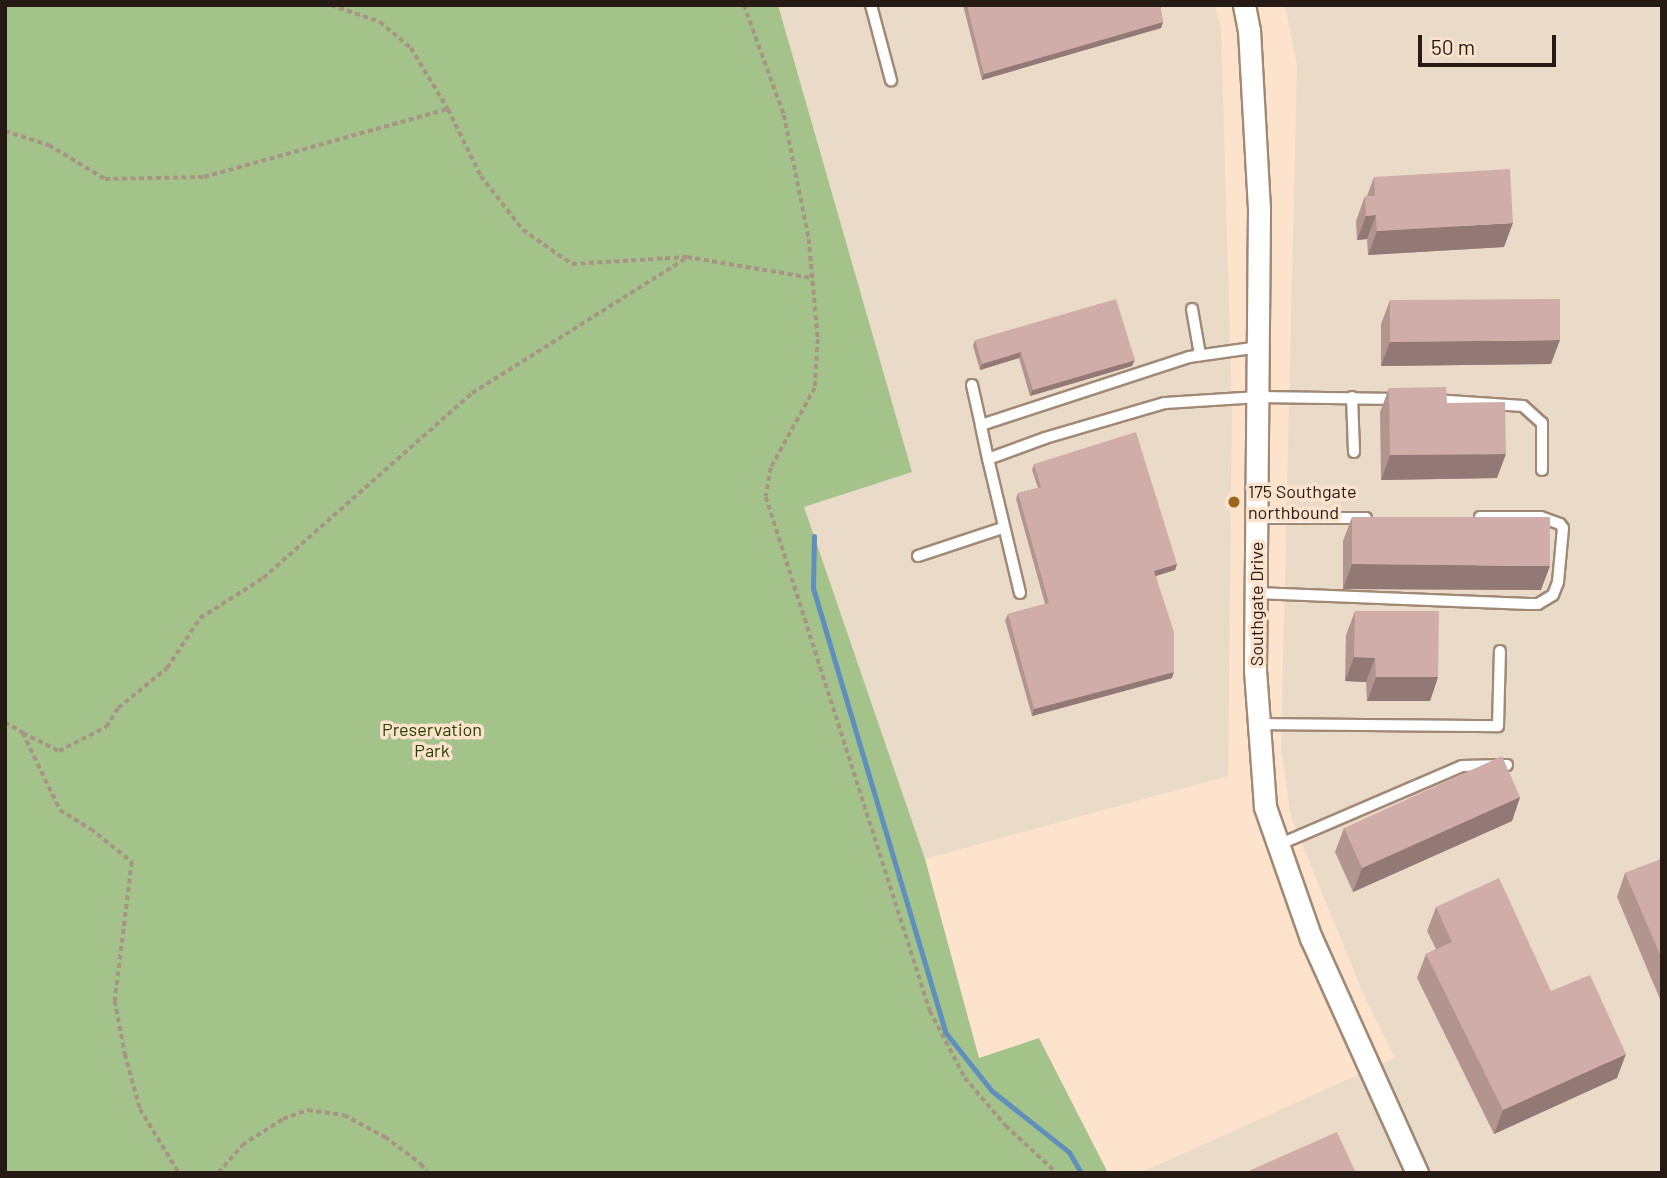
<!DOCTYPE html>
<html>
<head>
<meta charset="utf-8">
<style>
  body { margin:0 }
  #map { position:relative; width:1667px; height:1178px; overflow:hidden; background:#fde2cc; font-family:Barlow,sans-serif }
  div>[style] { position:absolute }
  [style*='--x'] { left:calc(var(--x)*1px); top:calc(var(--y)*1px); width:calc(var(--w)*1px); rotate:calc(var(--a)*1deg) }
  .industrial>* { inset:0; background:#eadbc9 }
  .green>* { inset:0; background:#a3c38b }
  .stream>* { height:5px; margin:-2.5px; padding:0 2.5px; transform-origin:2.5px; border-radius:2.5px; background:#5e8fbd }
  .path>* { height:3.5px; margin-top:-1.75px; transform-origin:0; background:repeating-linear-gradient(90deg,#a89484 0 5px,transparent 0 8.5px) }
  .roads { filter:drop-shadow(2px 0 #a28975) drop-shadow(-2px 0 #a28975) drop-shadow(0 2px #a28975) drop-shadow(0 -2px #a28975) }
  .lane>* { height:10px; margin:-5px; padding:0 5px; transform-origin:5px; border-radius:5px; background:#fff }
  .street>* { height:21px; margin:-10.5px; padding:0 10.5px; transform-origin:10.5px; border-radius:10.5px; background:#fff }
  .wall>* { inset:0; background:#b39590 }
  .shaded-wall>* { inset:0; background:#927976 }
  .building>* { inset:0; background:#d0ada8 }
  .dots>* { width:19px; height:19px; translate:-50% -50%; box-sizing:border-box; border:4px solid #fde2cc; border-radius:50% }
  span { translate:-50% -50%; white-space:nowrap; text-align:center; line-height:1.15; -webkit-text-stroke:7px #fde2cc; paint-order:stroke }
  .poi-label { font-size:18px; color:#251b14 }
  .left { translate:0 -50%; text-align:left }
  .street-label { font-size:18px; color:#251b14 }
  .park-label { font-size:18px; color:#264302 }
  .frame { position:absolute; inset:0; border:7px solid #251b14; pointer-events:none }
  .scale { position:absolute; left:1418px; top:35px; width:138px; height:32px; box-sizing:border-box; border:4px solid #251b14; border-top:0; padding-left:9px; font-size:21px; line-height:24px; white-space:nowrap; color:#251b14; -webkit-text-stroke:5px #fde2cc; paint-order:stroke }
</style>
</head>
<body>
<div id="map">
  <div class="industrial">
    <div style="clip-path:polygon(778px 5px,1215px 5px,1221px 28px,1232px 408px,1228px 776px,925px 859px,803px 506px,912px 472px)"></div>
    <div style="clip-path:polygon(1285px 5px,1662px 5px,1662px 1173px,1140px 1173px,1395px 1058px,1366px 1000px,1291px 817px,1281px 749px,1297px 65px)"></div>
  </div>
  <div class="green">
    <div style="clip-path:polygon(5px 5px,778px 5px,912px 472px,804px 507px,925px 859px,979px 1058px,1039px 1038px,1108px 1173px,5px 1173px)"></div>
  </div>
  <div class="stream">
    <div style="--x:814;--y:536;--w:52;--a:91.1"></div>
    <div style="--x:813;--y:588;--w:463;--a:73.4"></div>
    <div style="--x:945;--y:1032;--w:75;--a:51.5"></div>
    <div style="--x:992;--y:1091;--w:98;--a:38.4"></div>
    <div style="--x:1069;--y:1152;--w:24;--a:60"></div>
  </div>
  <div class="path">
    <div style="--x:331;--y:5;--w:52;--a:19.1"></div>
    <div style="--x:380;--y:22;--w:40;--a:40"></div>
    <div style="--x:411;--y:48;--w:71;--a:58.8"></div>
    <div style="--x:744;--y:5;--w:117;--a:70"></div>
    <div style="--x:784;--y:115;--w:126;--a:78.6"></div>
    <div style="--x:809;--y:239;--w:100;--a:84.9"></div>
    <div style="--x:818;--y:339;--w:49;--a:93.5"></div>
    <div style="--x:815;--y:388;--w:91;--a:118.8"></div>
    <div style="--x:771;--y:468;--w:29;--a:100"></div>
    <div style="--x:766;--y:497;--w:540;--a:72.3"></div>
    <div style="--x:930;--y:1011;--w:76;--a:62.4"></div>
    <div style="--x:965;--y:1078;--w:63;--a:49.5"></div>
    <div style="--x:1006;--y:1126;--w:69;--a:42.7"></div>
    <div style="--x:5;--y:131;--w:46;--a:17.7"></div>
    <div style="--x:49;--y:145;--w:66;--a:31.3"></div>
    <div style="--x:105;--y:179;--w:99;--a:-1.2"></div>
    <div style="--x:204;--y:177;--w:253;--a:-15.6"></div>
    <div style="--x:448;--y:109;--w:75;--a:63.8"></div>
    <div style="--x:481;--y:176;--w:68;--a:52.1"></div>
    <div style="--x:523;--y:230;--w:60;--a:34.8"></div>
    <div style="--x:572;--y:264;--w:115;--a:-3.5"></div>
    <div style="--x:687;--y:257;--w:127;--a:9.5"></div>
    <div style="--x:5;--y:722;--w:21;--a:31"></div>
    <div style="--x:23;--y:733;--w:85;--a:64.3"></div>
    <div style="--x:60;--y:810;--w:36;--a:32"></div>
    <div style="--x:91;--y:829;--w:53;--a:38.8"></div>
    <div style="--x:132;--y:862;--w:140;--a:97"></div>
    <div style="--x:115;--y:1001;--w:54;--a:79.3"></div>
    <div style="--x:125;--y:1054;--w:57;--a:74.7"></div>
    <div style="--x:140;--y:1109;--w:75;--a:58.6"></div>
    <div style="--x:23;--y:733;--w:40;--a:26.6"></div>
    <div style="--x:59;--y:751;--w:53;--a:-27.1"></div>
    <div style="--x:106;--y:727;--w:22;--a:-58"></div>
    <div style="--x:118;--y:708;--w:63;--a:-39.2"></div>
    <div style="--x:167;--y:668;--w:60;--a:-56.6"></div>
    <div style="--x:200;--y:618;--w:75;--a:-32.4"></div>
    <div style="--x:263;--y:578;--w:279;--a:-41.5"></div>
    <div style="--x:472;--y:393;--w:252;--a:-32.2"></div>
    <div style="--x:218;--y:1173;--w:37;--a:-49"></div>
    <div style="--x:242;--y:1145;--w:49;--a:-32.4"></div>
    <div style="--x:283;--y:1119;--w:27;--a:-20"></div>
    <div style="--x:308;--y:1110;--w:36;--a:8"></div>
    <div style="--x:344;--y:1115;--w:47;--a:28.2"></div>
    <div style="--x:385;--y:1137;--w:45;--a:36.9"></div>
    <div style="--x:421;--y:1164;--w:11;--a:52"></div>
  </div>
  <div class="roads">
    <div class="lane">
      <div style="--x:871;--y:5;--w:78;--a:75.1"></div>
      <div style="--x:1192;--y:309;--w:47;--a:80.1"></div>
      <div style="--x:972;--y:385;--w:41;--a:77.3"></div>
      <div style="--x:1352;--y:397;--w:55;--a:87.9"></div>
      <div style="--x:1434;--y:400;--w:89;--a:3.9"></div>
      <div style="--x:1523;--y:406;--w:25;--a:42"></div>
      <div style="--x:1542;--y:423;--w:47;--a:90"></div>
      <div style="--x:988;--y:459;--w:35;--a:-102"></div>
      <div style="--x:981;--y:425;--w:219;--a:-18.1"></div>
      <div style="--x:1189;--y:357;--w:71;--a:-8.1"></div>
      <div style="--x:1256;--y:518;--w:110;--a:0"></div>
      <div style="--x:918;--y:556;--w:89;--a:-18.4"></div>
      <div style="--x:1020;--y:593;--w:138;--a:-103.4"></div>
      <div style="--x:988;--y:459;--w:61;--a:-20.2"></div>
      <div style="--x:1045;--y:438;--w:125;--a:-16.3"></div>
      <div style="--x:1165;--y:403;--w:94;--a:-3.7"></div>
      <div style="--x:1259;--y:397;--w:138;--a:0.8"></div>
      <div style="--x:1256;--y:593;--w:273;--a:2.3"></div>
      <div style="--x:1529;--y:604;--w:9;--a:0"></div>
      <div style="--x:1538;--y:604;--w:17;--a:-31"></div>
      <div style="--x:1553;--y:595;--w:14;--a:-69"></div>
      <div style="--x:1558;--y:582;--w:54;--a:-84.7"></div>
      <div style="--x:1563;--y:528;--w:5;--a:-127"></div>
      <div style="--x:1560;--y:524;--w:20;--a:-160"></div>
      <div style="--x:1541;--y:517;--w:61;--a:180"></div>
      <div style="--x:1259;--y:724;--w:239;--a:0.5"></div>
      <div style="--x:1498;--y:726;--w:75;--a:-88.5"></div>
      <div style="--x:1278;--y:845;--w:200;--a:-23.2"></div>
      <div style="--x:1462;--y:766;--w:45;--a:-1.3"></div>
    </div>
    <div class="street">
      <div style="--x:1244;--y:5;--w:25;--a:79"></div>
      <div style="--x:1249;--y:30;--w:180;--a:86.8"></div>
      <div style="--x:1259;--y:210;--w:460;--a:90.5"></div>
      <div style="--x:1255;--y:670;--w:137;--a:85.8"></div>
      <div style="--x:1265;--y:807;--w:139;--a:70.7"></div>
      <div style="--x:1311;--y:938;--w:258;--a:65.7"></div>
    </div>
  </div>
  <div class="wall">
    <div style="clip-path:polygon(963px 5px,1160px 5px,1163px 22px,1161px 28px,982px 80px)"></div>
    <div style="clip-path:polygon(1374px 177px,1504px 247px,1368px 255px,1367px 239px,1357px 240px,1356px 221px,1365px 196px,1367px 196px)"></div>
    <div style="clip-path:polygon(1390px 300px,1551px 364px,1381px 366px,1381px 324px)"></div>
    <div style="clip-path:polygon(975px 340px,1132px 366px,1030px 396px,1019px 358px,980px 370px,973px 346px)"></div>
    <div style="clip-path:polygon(1389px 388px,1447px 403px,1497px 478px,1381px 480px,1380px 412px)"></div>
    <div style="clip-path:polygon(1034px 464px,1177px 564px,1175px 570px,1156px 576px,1172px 678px,1032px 716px,1005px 620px,1008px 614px,1045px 604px,1016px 499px,1018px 493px,1038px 488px,1032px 470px)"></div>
    <div style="clip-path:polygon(1352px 517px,1541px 590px,1343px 589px,1343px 541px)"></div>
    <div style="clip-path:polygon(1355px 611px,1438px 677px,1430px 701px,1367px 701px,1366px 682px,1345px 681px,1346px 635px)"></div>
    <div style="clip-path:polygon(1520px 797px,1512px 821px,1353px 892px,1335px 852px,1344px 828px)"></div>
    <div style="clip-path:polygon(1662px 859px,1662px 1004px,1617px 897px,1625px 873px)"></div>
    <div style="clip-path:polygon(1436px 907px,1551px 991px,1617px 1078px,1494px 1134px,1417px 978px,1426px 954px,1436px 949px,1427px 931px)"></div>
  </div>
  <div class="shaded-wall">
    <div style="clip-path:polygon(1163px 22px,1161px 28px,982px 80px,984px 74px)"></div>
    <div style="clip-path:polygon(1376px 215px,1367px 239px,1357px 240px,1366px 216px)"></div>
    <div style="clip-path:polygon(1513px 223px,1504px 247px,1368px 255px,1377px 231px)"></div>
    <div style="clip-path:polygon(1560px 340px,1551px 364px,1381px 366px,1390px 342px)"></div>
    <div style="clip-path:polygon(1021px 352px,1019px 358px,980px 370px,982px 364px)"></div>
    <div style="clip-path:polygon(1135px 360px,1132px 366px,1030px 396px,1033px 390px)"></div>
    <div style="clip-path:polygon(1506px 454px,1497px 478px,1381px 480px,1390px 455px)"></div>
    <div style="clip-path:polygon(1177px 564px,1175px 570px,1152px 577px,1154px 571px)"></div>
    <div style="clip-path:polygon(1352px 564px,1550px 566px,1541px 590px,1343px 589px)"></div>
    <div style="clip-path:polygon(1354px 657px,1375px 658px,1366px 682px,1345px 681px)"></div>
    <div style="clip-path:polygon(1174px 672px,1172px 678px,1032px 716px,1034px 709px)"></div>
    <div style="clip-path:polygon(1376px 677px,1438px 677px,1430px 701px,1367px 701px)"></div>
    <div style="clip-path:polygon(1520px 797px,1512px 821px,1353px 892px,1362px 868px)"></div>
    <div style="clip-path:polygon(1626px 1054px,1617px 1078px,1494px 1134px,1503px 1110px)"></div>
  </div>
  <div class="building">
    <div style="clip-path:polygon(967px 5px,1160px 5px,1163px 22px,984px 74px)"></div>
    <div style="clip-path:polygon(1510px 169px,1513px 223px,1377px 231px,1376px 215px,1366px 216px,1365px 196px,1375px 196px,1374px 177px)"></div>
    <div style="clip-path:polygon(1116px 299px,1135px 360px,1033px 390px,1021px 352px,982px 364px,975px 340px)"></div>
    <div style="clip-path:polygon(1560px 299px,1560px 340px,1390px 342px,1390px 300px)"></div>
    <div style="clip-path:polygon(1446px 387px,1447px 403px,1505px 402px,1506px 454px,1390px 455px,1389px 388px)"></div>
    <div style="clip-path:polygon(1136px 432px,1177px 564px,1154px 571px,1174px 632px,1174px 672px,1034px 709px,1008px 614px,1049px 603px,1018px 493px,1041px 487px,1034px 464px)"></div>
    <div style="clip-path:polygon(1352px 517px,1550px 517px,1550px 566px,1352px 564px)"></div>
    <div style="clip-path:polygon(1355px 611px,1439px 611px,1438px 677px,1376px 677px,1375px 658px,1354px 657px)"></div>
    <div style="clip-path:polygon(1502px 756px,1520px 797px,1362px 868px,1344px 828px)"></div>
    <div style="clip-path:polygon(1662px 859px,1662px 959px,1625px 873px)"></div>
    <div style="clip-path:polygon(1499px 878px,1551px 991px,1590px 975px,1626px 1054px,1503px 1110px,1426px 954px,1452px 942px,1436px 907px)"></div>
    <div style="clip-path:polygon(1337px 1132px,1356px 1173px,1244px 1173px)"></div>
  </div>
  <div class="dots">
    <div style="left:1234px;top:502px;background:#9c651f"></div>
  </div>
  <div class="poi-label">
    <span class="left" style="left:1248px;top:502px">175 Southgate<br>northbound</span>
  </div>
  <div class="street-label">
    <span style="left:1256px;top:604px;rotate:-90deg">Southgate Drive</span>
  </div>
  <div class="park-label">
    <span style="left:432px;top:740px">Preservation<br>Park</span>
  </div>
  <div class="frame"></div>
  <div class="scale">50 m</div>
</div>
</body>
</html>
